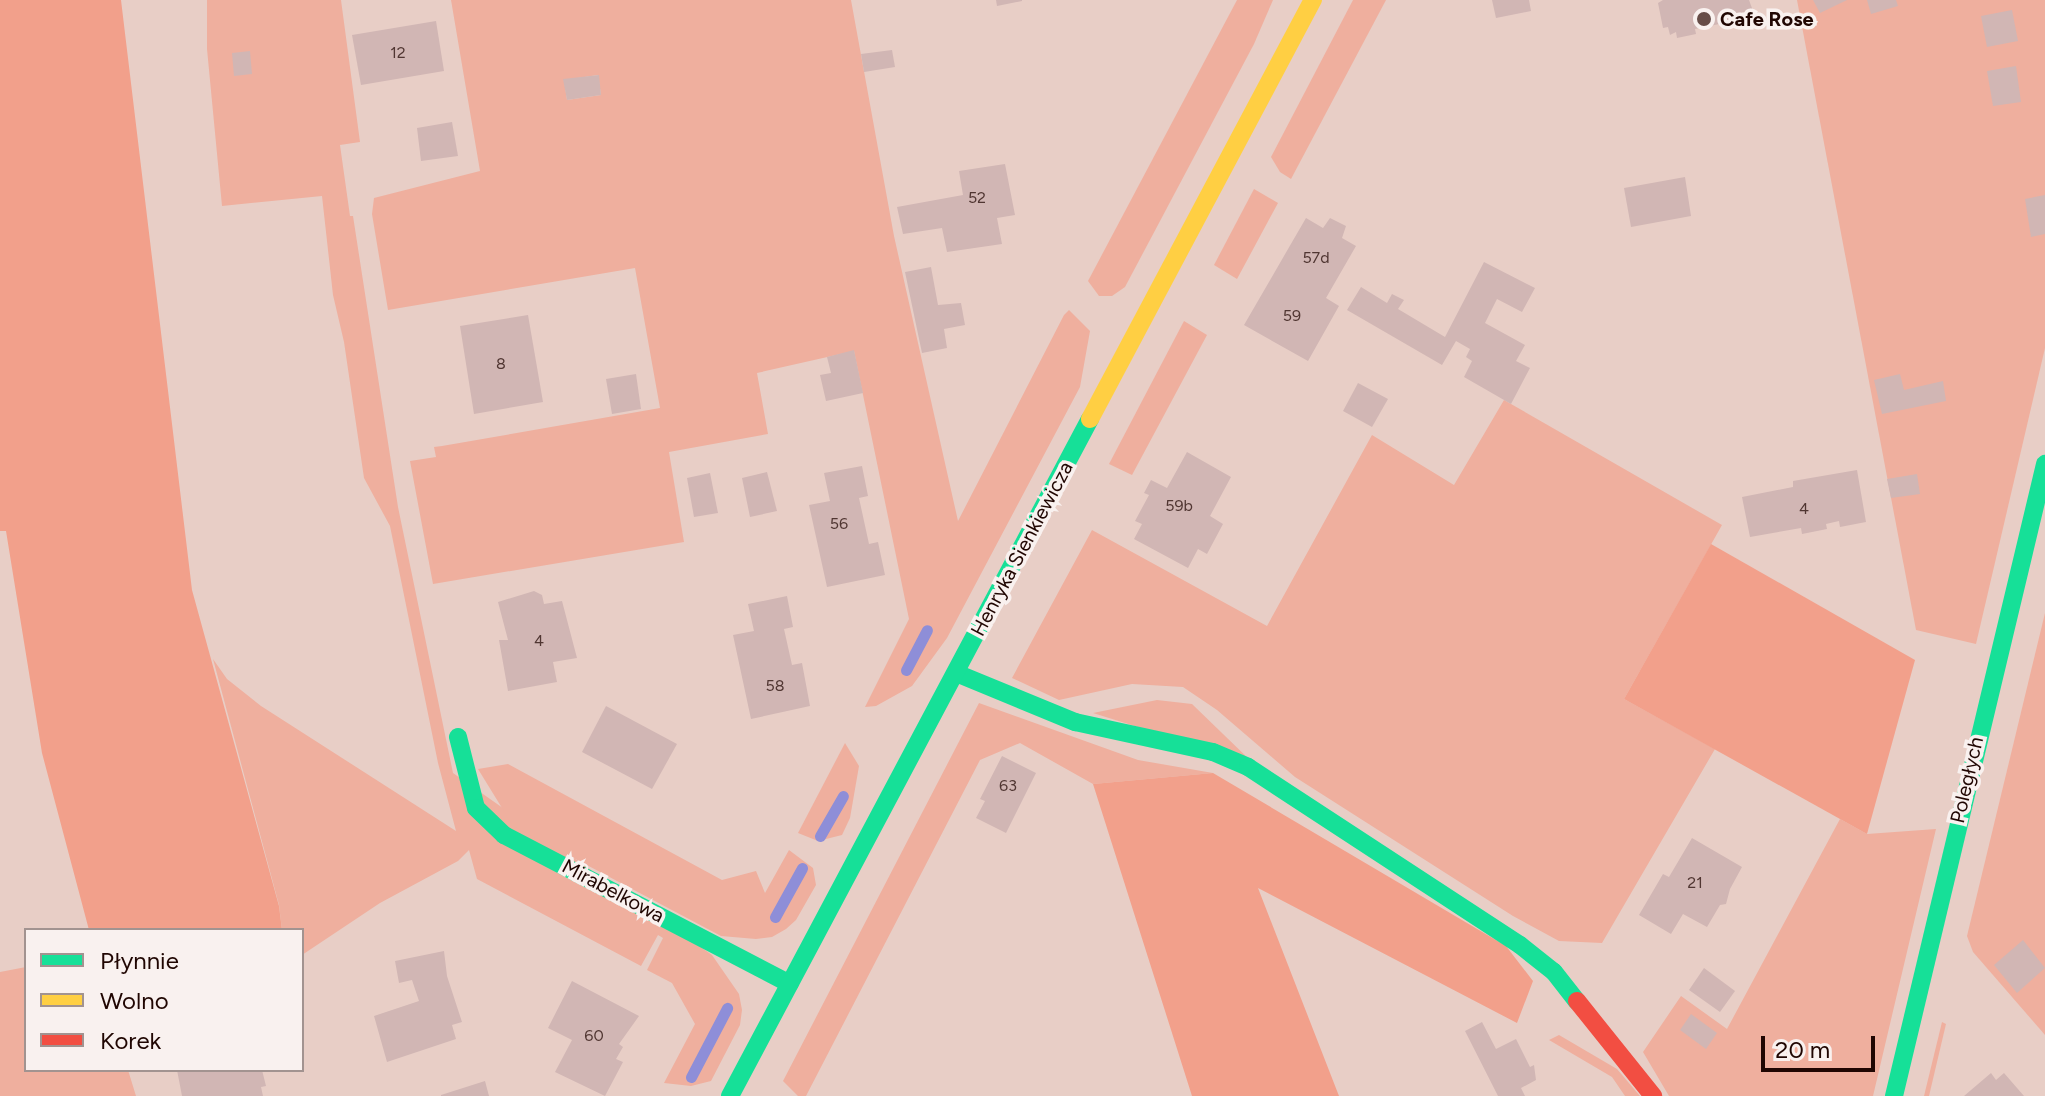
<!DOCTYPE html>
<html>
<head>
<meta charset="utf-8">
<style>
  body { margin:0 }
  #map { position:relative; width:2045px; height:1096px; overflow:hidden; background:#e8cec6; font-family:Figtree,sans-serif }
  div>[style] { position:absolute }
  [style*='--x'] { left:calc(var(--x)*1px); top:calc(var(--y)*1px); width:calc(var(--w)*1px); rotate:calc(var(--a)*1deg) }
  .green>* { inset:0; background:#efaf9e }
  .forest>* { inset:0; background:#f2a08b }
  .stream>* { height:11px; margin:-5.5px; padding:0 5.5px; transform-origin:5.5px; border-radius:5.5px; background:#8e8ed8 }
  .building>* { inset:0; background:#d1b6b4 }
  .fast>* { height:18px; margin:-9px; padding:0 9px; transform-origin:9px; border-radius:9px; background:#16e098 }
  .slow>* { height:18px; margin:-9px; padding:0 9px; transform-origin:9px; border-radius:9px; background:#ffcf43 }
  .jam>* { height:18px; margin:-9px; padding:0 9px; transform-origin:9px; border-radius:9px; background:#f24e42 }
  .dots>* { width:22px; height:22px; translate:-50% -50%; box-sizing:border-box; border:4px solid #f9f1ef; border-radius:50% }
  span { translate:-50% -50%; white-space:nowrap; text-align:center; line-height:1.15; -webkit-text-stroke:7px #f9f1ef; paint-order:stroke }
  .number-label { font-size:16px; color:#503632 }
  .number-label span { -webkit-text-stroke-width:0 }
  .poi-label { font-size:20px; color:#200602; font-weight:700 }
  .left { translate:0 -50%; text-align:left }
  .street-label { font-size:20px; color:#200602 }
  .legend { position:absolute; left:24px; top:928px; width:280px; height:144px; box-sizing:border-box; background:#f9f1ef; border:2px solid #a29390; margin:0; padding:10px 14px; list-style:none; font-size:24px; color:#200602 }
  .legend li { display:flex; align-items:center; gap:16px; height:40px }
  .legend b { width:40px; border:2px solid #a29390 }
  .scale { position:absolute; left:1761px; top:1036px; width:114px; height:36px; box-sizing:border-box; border:4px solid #200602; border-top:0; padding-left:10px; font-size:24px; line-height:28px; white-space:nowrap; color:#200602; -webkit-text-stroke:6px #f9f1ef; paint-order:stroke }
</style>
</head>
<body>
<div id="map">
  <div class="green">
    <div style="clip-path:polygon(207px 0,341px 0,360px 142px,340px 145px,350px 216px,353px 216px,398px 507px,453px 773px,712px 955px,739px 994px,742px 1010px,740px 1025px,711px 1081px,691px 1086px,664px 1083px,695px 1024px,672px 983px,647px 970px,663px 938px,658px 935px,641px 966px,477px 879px,469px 850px,458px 861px,380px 903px,302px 955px,302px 930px,282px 930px,279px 905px,213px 659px,227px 679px,261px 706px,456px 831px,438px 763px,390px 526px,364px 478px,344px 342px,333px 295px,322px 196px,222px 206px,207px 49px)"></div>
    <div style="clip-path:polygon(evenodd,451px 0,851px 0,894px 236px,958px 521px,1064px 315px,1069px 310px,1090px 331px,1080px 387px,947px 638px,912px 686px,876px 706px,865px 707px,909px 619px,854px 351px,757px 373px,768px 434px,669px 452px,684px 542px,433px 584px,410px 461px,436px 457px,434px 447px,442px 446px,660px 408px,635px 268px,388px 310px,372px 214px,374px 198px,480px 171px,451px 0,598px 75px,601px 95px,567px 100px,564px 80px,598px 75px)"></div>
    <div style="clip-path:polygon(1237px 0,1273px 0,1254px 44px,1125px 287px,1112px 296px,1099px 296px,1088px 281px)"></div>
    <div style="clip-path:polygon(1353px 0,1386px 0,1291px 179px,1280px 172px,1271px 157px)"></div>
    <div style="clip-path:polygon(1797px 0,2045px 0,2045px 348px,1976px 644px,1916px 630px)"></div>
    <div style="clip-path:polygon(1254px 189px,1278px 203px,1237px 279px,1214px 265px)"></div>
    <div style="clip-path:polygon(1184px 321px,1207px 335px,1132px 475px,1109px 464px)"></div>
    <div style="clip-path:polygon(1504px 400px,1722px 525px,1624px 699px,1715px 749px,1602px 943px,1559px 941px,1513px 916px,1295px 777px,1217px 710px,1183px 687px,1132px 684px,1059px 700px,1012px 678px,1092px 530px,1267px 626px,1372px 435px,1454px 485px)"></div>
    <div style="clip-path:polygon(2045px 613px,2045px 1035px,1973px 952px,1967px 936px)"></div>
    <div style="clip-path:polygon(1157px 700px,1192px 704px,1253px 763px,1093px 713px)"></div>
    <div style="clip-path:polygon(979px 703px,1138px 760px,1213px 773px,1093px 784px,1020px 743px,980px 760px,806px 1096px,798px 1096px,783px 1081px)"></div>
    <div style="clip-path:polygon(845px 743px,859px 766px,850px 818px,842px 835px,818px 841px,798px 833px)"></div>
    <div style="clip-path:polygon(508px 764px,722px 880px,756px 871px,765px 893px,789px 850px,813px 868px,816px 885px,796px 920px,786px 929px,772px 937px,756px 939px,721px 936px,513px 826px,478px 769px)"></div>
    <div style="clip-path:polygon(1840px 819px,1867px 834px,1936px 829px,1873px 1096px,1669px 1096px,1643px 1052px,1681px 996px,1727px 1029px)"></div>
    <div style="clip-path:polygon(26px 967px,26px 1070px,128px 1070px,136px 1096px,0 1096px,0 972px)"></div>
    <div style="clip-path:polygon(1942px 1022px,1946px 1024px,1929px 1096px,1924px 1096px)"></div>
    <div style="clip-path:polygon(1559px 1035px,1617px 1069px,1640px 1096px,1625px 1096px,1612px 1077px,1549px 1040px)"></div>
  </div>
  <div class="forest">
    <div style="clip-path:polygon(0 0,121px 0,192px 590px,279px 906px,282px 930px,89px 930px,42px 753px,6px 531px,0 531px)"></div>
    <div style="clip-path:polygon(1711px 544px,1915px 660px,1867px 834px,1624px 699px)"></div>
    <div style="clip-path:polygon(1213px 773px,1506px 946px,1533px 981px,1517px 1023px,1258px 888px,1339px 1096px,1192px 1096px,1093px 784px)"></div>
  </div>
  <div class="stream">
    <div style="--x:906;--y:670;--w:45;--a:-62.3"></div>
    <div style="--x:820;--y:836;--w:46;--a:-60.1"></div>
    <div style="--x:775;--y:917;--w:56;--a:-61.1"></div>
    <div style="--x:691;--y:1077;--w:78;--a:-62.4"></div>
  </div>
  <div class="building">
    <div style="clip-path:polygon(996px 0,1022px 0,1022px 1px,997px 6px)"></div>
    <div style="clip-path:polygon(1492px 0,1529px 0,1531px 11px,1496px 18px)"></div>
    <div style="clip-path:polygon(1663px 0,1749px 0,1753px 11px,1748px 12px,1750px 17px,1743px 20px,1744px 25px,1725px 28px,1724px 23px,1695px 29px,1696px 34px,1677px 38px,1676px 32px,1670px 35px,1668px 27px,1663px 28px,1658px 3px)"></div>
    <div style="clip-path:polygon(1813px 0,1847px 0,1820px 13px)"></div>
    <div style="clip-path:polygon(1867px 0,1896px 0,1898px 6px,1871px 14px)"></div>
    <div style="clip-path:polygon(2012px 10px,2018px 41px,1987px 47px,1981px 16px)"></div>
    <div style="clip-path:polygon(436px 21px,444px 71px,361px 85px,352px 35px)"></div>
    <div style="clip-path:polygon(892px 50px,895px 67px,864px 72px,861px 54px)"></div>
    <div style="clip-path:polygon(250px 51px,252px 74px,234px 76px,232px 53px)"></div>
    <div style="clip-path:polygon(2016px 66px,2021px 102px,1993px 106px,1987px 71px)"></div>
    <div style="clip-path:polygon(599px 75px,601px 95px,567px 100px,563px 79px)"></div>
    <div style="clip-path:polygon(452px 122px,458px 156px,421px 161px,417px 128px)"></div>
    <div style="clip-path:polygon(1005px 164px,1015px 215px,997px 218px,1002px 244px,947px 252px,942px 228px,903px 234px,897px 207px,963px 195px,959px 171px)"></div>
    <div style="clip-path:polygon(1685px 177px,1691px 216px,1631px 227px,1624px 188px)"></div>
    <div style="clip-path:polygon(2045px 195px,2045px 234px,2031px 237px,2025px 199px)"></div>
    <div style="clip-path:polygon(1306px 218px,1323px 228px,1330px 218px,1346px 226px,1342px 238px,1356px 246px,1326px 298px,1339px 306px,1308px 361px,1244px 325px)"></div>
    <div style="clip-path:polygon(1484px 262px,1535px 288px,1522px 312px,1497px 299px,1485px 323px,1525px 345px,1516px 361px,1530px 368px,1511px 404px,1464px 377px,1472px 361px,1466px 357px,1470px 349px,1456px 341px,1442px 365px,1347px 310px,1361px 287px,1387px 303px,1392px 294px,1404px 300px,1398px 309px,1445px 337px)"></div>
    <div style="clip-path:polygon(931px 267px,938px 305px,961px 303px,965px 325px,944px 329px,947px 348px,922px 353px,905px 272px)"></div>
    <div style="clip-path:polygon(528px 315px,543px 402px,474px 414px,460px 326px)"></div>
    <div style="clip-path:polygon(854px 350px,863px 393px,826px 401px,820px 375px,831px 373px,827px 357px)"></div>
    <div style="clip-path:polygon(636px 374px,641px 409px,612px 414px,606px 379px)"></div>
    <div style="clip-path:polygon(1900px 374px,1904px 390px,1943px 381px,1946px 401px,1882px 414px,1874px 380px)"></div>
    <div style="clip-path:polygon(1358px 383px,1388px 399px,1372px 427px,1343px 411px)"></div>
    <div style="clip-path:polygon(1187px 452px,1231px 477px,1210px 516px,1223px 524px,1207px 554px,1198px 549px,1188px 568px,1134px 539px,1142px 524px,1135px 521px,1149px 495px,1144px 493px,1151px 480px,1167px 488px)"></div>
    <div style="clip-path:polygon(862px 466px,868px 496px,859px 498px,869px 544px,878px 542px,885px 575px,827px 587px,809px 505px,830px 501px,824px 473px)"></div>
    <div style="clip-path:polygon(1857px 470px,1866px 522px,1840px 527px,1839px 521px,1826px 524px,1827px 529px,1802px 534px,1801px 528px,1750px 537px,1742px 497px,1793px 487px,1793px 481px)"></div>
    <div style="clip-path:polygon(767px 472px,777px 511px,750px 517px,742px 478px)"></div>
    <div style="clip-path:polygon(710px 473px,718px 513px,694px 517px,687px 478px)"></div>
    <div style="clip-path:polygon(1917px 474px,1920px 494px,1891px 498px,1887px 479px)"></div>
    <div style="clip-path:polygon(534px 591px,542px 595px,544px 604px,562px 601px,577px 658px,553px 662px,557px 682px,508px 691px,499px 640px,508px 640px,498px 602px)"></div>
    <div style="clip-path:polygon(787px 596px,793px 627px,784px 629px,792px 665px,802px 663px,810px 706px,751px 719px,733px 635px,754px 631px,748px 604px)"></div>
    <div style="clip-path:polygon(606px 706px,677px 744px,652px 789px,582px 752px)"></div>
    <div style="clip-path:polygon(1002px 756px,1036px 773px,1006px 833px,976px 818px,985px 801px,980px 799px)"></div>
    <div style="clip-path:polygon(1692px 838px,1742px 867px,1730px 889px,1726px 904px,1720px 905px,1707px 927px,1683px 914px,1671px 934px,1639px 915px,1663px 874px,1669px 877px)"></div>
    <div style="clip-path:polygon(2023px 940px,2045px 968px,2017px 993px,1994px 965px)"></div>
    <div style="clip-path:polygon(444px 951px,447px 976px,462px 1022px,452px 1025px,456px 1039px,387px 1062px,374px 1016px,419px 1001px,412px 980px,399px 983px,395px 961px)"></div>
    <div style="clip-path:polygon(1704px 968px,1735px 991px,1720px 1012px,1689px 990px)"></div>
    <div style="clip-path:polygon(572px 981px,639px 1016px,619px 1044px,623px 1047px,616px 1059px,623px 1062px,605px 1096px,555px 1072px,572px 1040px,548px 1028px)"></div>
    <div style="clip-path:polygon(1691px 1014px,1717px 1033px,1706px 1049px,1680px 1030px)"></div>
    <div style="clip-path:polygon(1482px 1022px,1496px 1049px,1516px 1039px,1530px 1067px,1534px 1065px,1536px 1080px,1521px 1088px,1525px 1096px,1498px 1096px,1465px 1031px)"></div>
    <div style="clip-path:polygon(177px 1070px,262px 1070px,266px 1086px,261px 1087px,263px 1096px,182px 1096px)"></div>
    <div style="clip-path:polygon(1991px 1073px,1996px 1080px,2004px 1073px,2024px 1096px,1964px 1096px)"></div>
    <div style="clip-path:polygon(485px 1081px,489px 1096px,441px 1096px,441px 1095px)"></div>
  </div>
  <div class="fast">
    <div style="--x:956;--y:673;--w:129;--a:22.4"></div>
    <div style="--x:1075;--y:722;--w:141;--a:12.3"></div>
    <div style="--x:1213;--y:752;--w:38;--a:23"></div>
    <div style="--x:1248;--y:767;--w:325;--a:33.2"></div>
    <div style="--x:1520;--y:945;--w:43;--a:38.5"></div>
    <div style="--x:1554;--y:972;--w:37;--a:52"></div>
    <div style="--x:458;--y:737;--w:73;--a:75.8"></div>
    <div style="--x:476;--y:808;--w:39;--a:44"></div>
    <div style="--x:504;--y:835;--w:322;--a:27.5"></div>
    <div style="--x:730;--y:1096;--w:767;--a:-62"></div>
    <div style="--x:1894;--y:1096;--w:650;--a:-76.56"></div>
  </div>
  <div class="slow">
    <div style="--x:1090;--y:419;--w:475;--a:-62"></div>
  </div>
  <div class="jam">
    <div style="--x:1577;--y:1001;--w:122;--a:51.3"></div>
  </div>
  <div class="dots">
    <div style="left:1704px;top:19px;background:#664c47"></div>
  </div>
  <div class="number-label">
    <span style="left:398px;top:53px">12</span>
    <span style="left:977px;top:198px">52</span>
    <span style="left:1316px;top:258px">57d</span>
    <span style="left:1292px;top:316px">59</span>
    <span style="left:501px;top:364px">8</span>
    <span style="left:1179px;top:506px">59b</span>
    <span style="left:1804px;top:509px">4</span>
    <span style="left:839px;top:524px">56</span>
    <span style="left:539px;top:641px">4</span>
    <span style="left:775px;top:686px">58</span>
    <span style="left:1008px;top:786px">63</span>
    <span style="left:1695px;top:883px">21</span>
    <span style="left:594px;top:1036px">60</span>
  </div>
  <div class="poi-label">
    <span class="left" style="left:1720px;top:19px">Cafe Rose</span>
  </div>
  <div class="street-label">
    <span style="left:1022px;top:549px;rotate:-62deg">Henryka Sienkiewicza</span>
    <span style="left:1967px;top:780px;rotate:-77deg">Poległych</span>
    <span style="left:613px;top:891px;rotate:28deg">Mirabelkowa</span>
  </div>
  <ul class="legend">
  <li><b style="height:10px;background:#16e098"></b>Płynnie</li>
  <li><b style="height:10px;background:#ffcf43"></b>Wolno</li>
  <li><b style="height:10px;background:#f24e42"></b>Korek</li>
  </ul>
  <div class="scale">20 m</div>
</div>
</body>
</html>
